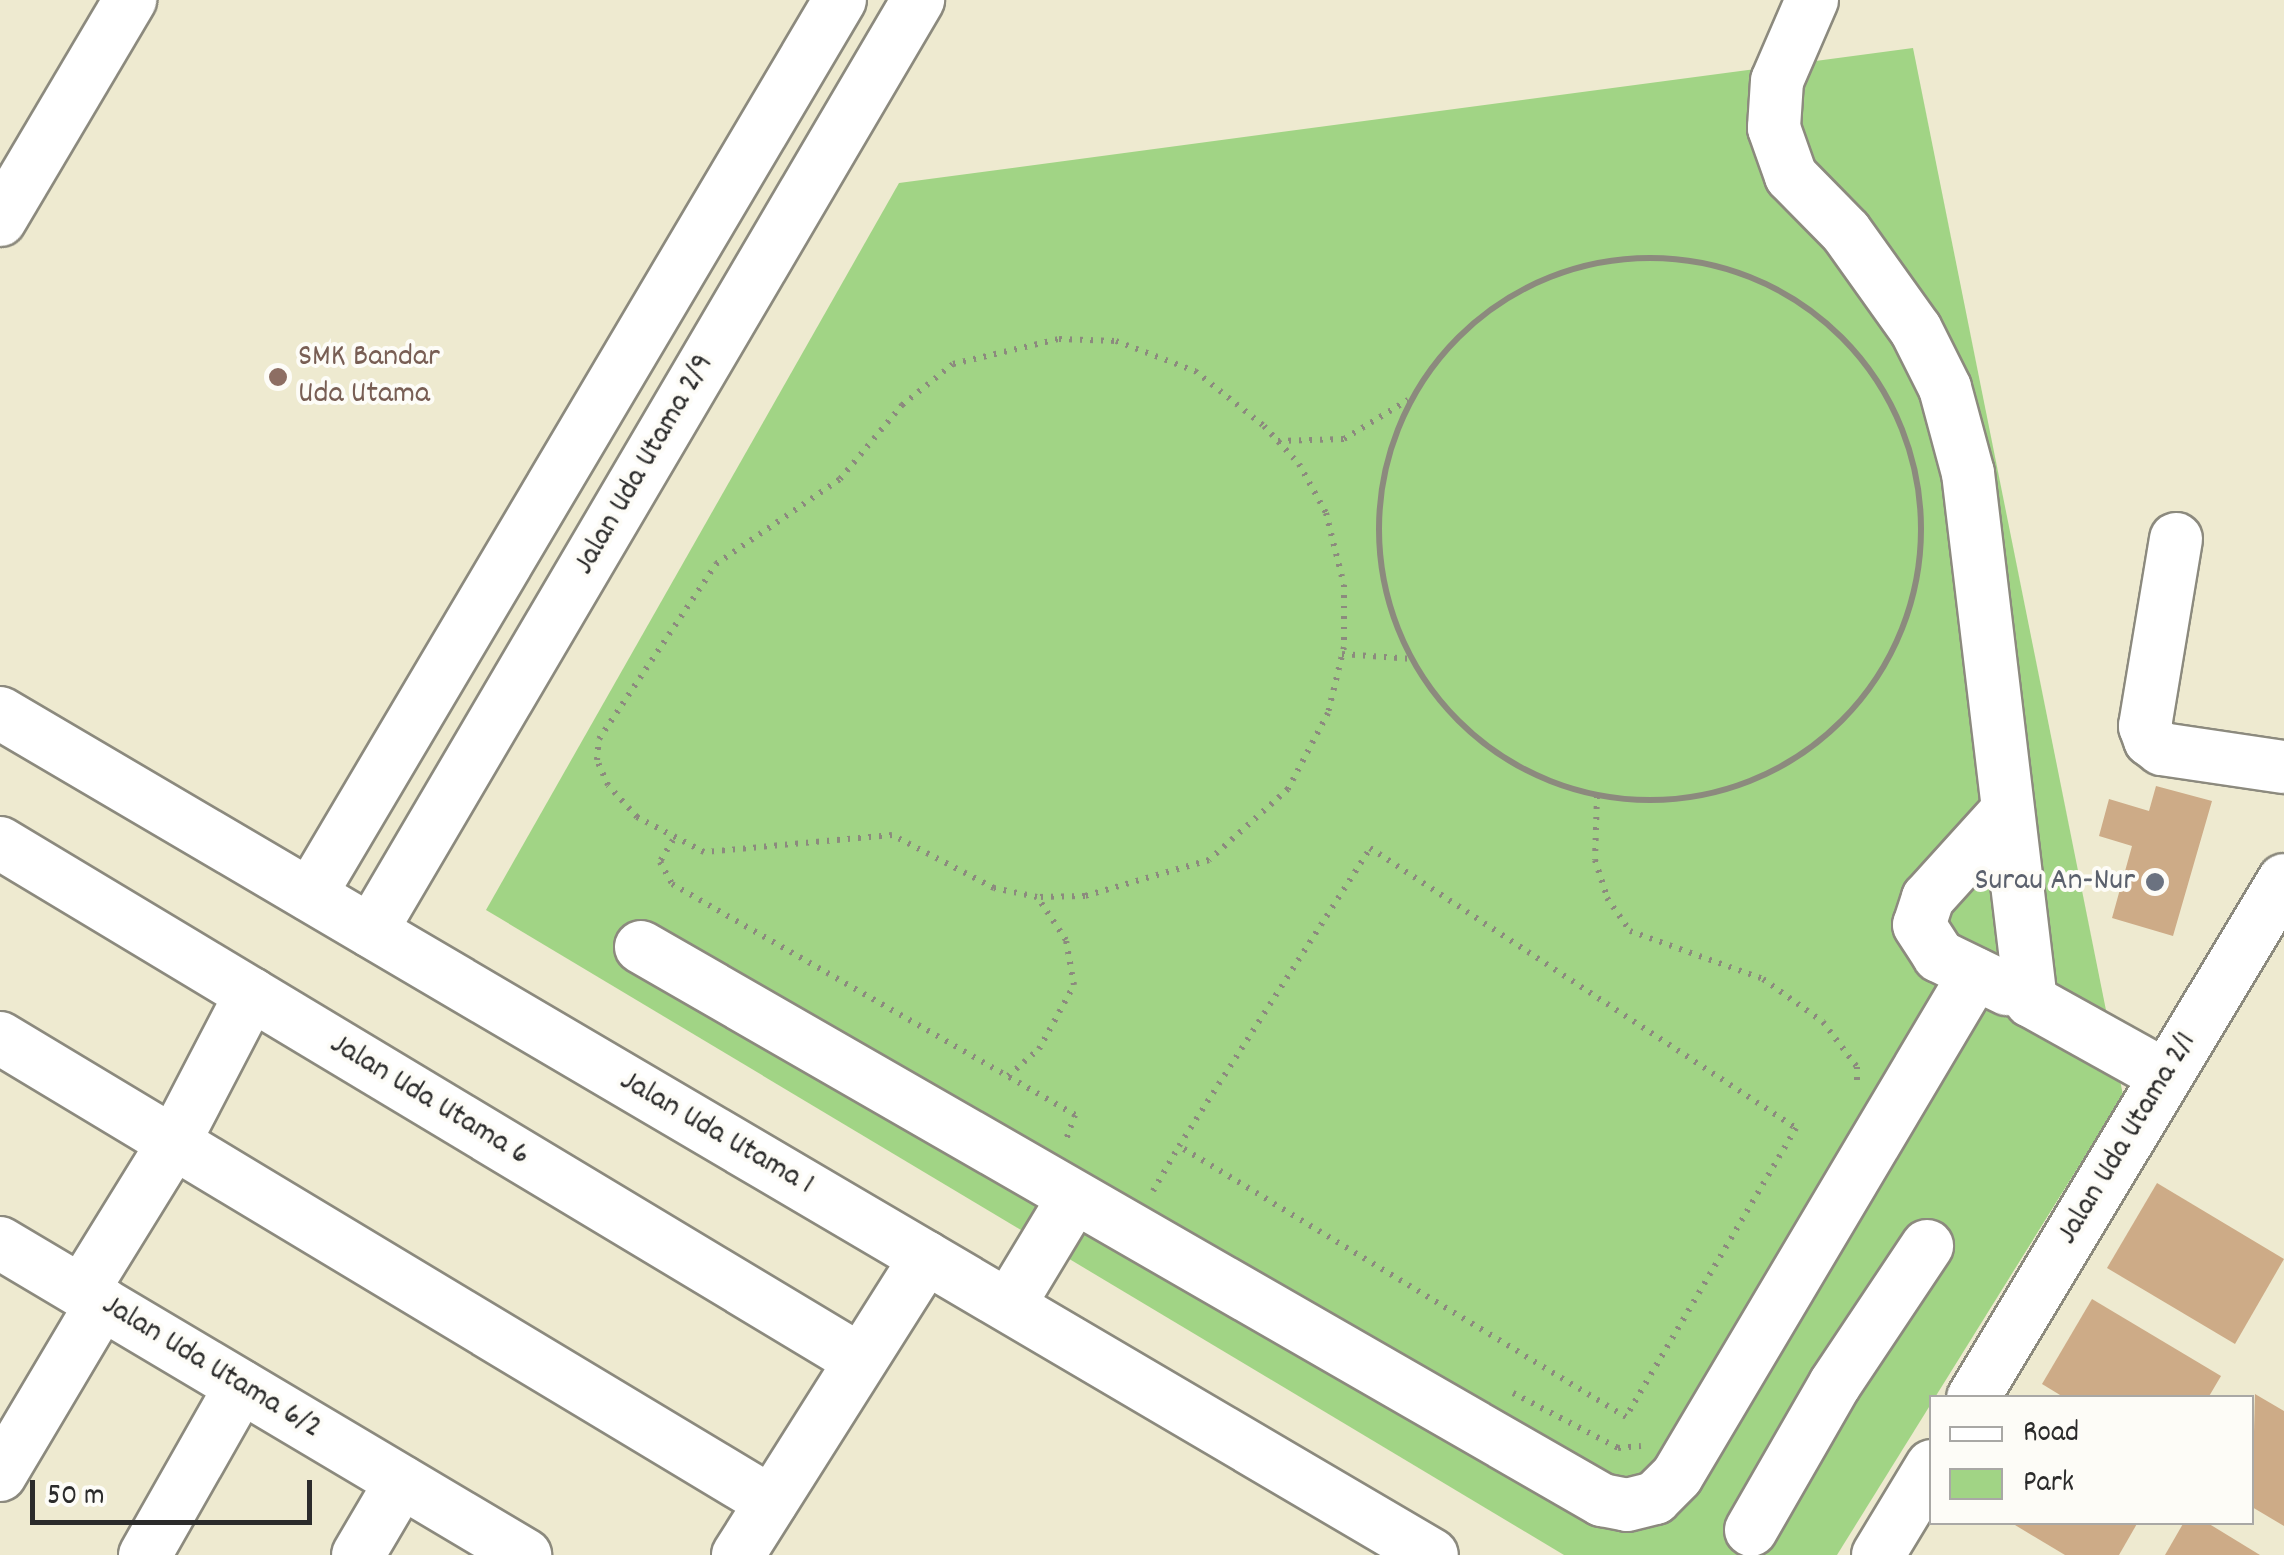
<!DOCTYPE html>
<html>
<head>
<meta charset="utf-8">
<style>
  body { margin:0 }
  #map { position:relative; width:2284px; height:1555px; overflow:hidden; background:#eeead0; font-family:Dekko,sans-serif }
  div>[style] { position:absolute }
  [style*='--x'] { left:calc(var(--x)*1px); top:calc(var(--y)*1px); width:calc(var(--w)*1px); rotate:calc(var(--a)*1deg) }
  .green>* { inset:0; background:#a1d485 }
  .building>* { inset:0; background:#cdab87 }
  .path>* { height:6px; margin-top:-3px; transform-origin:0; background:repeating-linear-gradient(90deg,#8c8a7e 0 2.5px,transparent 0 10.5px) }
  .path>.ring { margin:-3px; padding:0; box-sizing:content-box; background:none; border:6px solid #8c8a7e; border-radius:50% }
  .roads { filter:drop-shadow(2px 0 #8c8a7e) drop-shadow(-2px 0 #8c8a7e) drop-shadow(0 2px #8c8a7e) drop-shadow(0 -2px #8c8a7e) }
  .minor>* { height:52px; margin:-26px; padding:0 26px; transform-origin:26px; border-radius:26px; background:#fff }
  .dots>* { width:28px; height:28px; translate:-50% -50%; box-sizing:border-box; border:5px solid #fdfcf7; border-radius:50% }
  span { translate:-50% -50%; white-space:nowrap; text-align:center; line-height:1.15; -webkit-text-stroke:8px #fdfcf7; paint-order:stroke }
  .education-label { font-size:32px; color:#785e54 }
  .left { translate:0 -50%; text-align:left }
  .street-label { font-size:32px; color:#2b2b2b }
  .worship-label { font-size:32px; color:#5b616d }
  .right { translate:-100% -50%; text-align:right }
  .legend { position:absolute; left:1929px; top:1395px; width:325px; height:130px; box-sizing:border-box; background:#fdfcf7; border:2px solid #a9a8a5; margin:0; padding:12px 18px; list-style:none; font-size:30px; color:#2b2b2b }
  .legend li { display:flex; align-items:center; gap:20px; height:50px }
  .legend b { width:50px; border:2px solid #a9a8a5 }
  .scale { position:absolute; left:30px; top:1480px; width:282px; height:45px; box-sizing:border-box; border:5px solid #2b2b2b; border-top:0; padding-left:12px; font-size:30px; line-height:35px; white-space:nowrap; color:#2b2b2b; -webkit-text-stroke:8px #fdfcf7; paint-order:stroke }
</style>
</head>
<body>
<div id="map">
  <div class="green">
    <div style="clip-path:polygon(1913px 48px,2123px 1095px,1837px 1555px,1564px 1555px,486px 910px,899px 183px)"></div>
  </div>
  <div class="building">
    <div style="clip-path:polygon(2156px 786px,2212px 801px,2173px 936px,2112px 918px,2132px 846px,2099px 836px,2109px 799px,2149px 811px)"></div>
    <div style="clip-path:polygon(2157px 1183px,2284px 1259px,2235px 1344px,2107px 1268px)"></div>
    <div style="clip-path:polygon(2092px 1299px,2221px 1376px,2208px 1398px,2065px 1398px,2042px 1384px)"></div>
    <div style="clip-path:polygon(2255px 1394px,2284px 1411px,2284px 1526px,2252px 1507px)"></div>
    <div style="clip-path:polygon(2010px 1522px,2138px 1522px,2119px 1555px,2065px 1555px)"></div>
    <div style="clip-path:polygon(2184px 1522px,2206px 1522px,2260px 1555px,2165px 1555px)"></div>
  </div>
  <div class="path">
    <div class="ring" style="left:1379px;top:258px;width:536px;height:536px"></div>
    <div style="--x:1059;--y:339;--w:57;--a:2"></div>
    <div style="--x:1116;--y:341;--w:85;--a:20.8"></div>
    <div style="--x:1195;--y:371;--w:88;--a:38.6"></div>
    <div style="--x:1264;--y:426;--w:52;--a:47.4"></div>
    <div style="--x:1299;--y:464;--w:56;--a:61.1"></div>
    <div style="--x:1326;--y:513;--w:74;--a:76"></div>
    <div style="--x:1344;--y:585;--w:62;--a:90"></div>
    <div style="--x:1344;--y:647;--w:68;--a:103.6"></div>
    <div style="--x:1328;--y:713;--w:86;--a:117.8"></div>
    <div style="--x:1288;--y:789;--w:106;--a:138.1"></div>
    <div style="--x:1209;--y:860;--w:129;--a:163.8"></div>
    <div style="--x:1085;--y:896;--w:48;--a:178.8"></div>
    <div style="--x:1037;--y:897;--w:44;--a:-168.2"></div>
    <div style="--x:994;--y:888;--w:115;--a:-152.5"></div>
    <div style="--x:892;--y:835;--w:189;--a:174.8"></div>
    <div style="--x:704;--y:852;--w:76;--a:-152.4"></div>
    <div style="--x:637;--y:817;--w:43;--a:-132.2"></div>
    <div style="--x:608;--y:785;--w:27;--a:-114"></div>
    <div style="--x:597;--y:760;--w:21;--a:-85"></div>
    <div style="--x:599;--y:739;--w:211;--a:-56.2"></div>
    <div style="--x:716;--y:564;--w:150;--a:-34.4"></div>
    <div style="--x:840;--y:479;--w:97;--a:-50"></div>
    <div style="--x:902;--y:405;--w:65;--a:-38.8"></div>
    <div style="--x:953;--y:364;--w:109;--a:-13.3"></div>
    <div style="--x:1278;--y:441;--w:66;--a:-1.7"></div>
    <div style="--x:1344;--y:439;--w:75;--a:-31.4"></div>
    <div style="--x:1342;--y:654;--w:71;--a:4"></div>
    <div style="--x:1597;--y:796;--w:64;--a:91.8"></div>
    <div style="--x:1595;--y:860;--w:40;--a:72"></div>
    <div style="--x:1607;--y:898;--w:40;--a:55.1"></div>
    <div style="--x:1630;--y:931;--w:141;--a:19.8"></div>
    <div style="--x:1763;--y:979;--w:74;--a:35.6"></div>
    <div style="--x:1823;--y:1022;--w:56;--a:52.9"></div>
    <div style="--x:1857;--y:1067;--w:15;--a:90"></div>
    <div style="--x:673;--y:840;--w:26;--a:121"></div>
    <div style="--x:660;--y:862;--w:25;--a:61"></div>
    <div style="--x:672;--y:884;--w:465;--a:29.8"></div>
    <div style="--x:1075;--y:1115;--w:27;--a:110"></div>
    <div style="--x:1008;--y:1076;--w:41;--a:-41.1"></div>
    <div style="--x:1039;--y:1049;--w:73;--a:-61.3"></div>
    <div style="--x:1074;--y:985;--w:46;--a:-100.1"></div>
    <div style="--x:1066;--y:940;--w:50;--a:-123.7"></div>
    <div style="--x:1153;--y:1191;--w:52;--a:-60"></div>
    <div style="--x:1179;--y:1146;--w:354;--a:-57.3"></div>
    <div style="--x:1370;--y:848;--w:510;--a:33.32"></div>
    <div style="--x:1796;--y:1128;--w:335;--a:120.5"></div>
    <div style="--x:1626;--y:1417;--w:523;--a:-148.77"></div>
    <div style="--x:1513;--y:1393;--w:119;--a:27.6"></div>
    <div style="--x:1618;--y:1448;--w:23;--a:-5"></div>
  </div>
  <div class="roads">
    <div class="minor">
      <div style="--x:1812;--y:0;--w:88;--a:113.4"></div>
      <div style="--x:1777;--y:81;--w:47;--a:93.7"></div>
      <div style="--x:1774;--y:128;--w:51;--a:70.5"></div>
      <div style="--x:1791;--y:176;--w:78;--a:45.5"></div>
      <div style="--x:1846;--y:232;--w:120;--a:54.5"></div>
      <div style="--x:1916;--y:330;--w:65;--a:63.4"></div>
      <div style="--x:1945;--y:388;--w:88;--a:74.9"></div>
      <div style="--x:1968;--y:473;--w:532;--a:83.2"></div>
      <div style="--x:2031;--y:1001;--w:154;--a:29.1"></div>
      <div style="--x:0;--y:220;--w:256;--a:-59.4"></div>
      <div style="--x:2176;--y:539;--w:190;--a:99.4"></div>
      <div style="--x:2145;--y:726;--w:15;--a:70"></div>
      <div style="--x:2150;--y:740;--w:15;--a:37"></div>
      <div style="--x:2162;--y:749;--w:123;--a:8.4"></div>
      <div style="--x:0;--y:713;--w:1661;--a:30.46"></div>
      <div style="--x:2007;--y:811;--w:118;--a:132.2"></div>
      <div style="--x:1928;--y:898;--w:28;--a:108"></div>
      <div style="--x:1919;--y:925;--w:37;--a:57"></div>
      <div style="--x:1939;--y:956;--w:76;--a:25.9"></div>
      <div style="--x:0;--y:843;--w:1001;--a:31.02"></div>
      <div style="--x:310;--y:895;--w:1040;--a:-59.37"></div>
      <div style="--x:371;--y:931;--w:1080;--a:-59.56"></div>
      <div style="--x:641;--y:947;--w:1109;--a:29.92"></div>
      <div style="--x:1602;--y:1500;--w:25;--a:11"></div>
      <div style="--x:1627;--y:1505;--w:29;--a:-14"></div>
      <div style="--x:1655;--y:1498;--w:31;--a:-45"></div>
      <div style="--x:1677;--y:1476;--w:584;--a:-59.31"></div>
      <div style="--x:0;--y:1038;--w:900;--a:31.04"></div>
      <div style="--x:0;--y:1243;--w:611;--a:30.72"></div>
      <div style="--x:82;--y:1291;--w:175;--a:-58.3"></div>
      <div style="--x:174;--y:1142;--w:167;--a:-62.5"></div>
      <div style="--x:1009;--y:1305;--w:124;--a:-58.9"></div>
      <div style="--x:1973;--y:1398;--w:604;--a:-59.02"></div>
      <div style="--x:0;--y:1475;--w:200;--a:-59.3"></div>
      <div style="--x:1751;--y:1530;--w:168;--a:-60.1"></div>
      <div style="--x:1835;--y:1384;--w:166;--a:-56.3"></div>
      <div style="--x:145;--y:1555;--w:194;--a:-60.4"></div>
      <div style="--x:358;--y:1555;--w:85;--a:-59.5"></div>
      <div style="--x:738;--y:1555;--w:352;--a:-57.7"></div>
      <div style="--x:1878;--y:1555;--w:104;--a:-58.8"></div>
    </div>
  </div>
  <div class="dots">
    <div style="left:278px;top:377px;background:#8d6e63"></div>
    <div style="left:2155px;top:882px;background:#6b7280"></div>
  </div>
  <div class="education-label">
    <span class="left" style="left:298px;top:377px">SMK Bandar<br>Uda Utama</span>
  </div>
  <div class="street-label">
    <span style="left:645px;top:465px;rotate:-60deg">Jalan Uda Utama 2/9</span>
    <span style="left:429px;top:1101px;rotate:31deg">Jalan Uda Utama 6</span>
    <span style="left:716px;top:1134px;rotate:30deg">Jalan Uda Utama 1</span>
    <span style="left:2128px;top:1139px;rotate:-59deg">Jalan Uda Utama 2/1</span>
    <span style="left:211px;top:1368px;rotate:31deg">Jalan Uda Utama 6/2</span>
  </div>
  <div class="worship-label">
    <span class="right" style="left:2135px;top:882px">Surau An-Nur</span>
  </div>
  <ul class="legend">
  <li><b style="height:12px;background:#fff"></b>Road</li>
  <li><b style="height:28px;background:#a1d485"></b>Park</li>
  </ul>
  <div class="scale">50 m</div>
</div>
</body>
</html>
